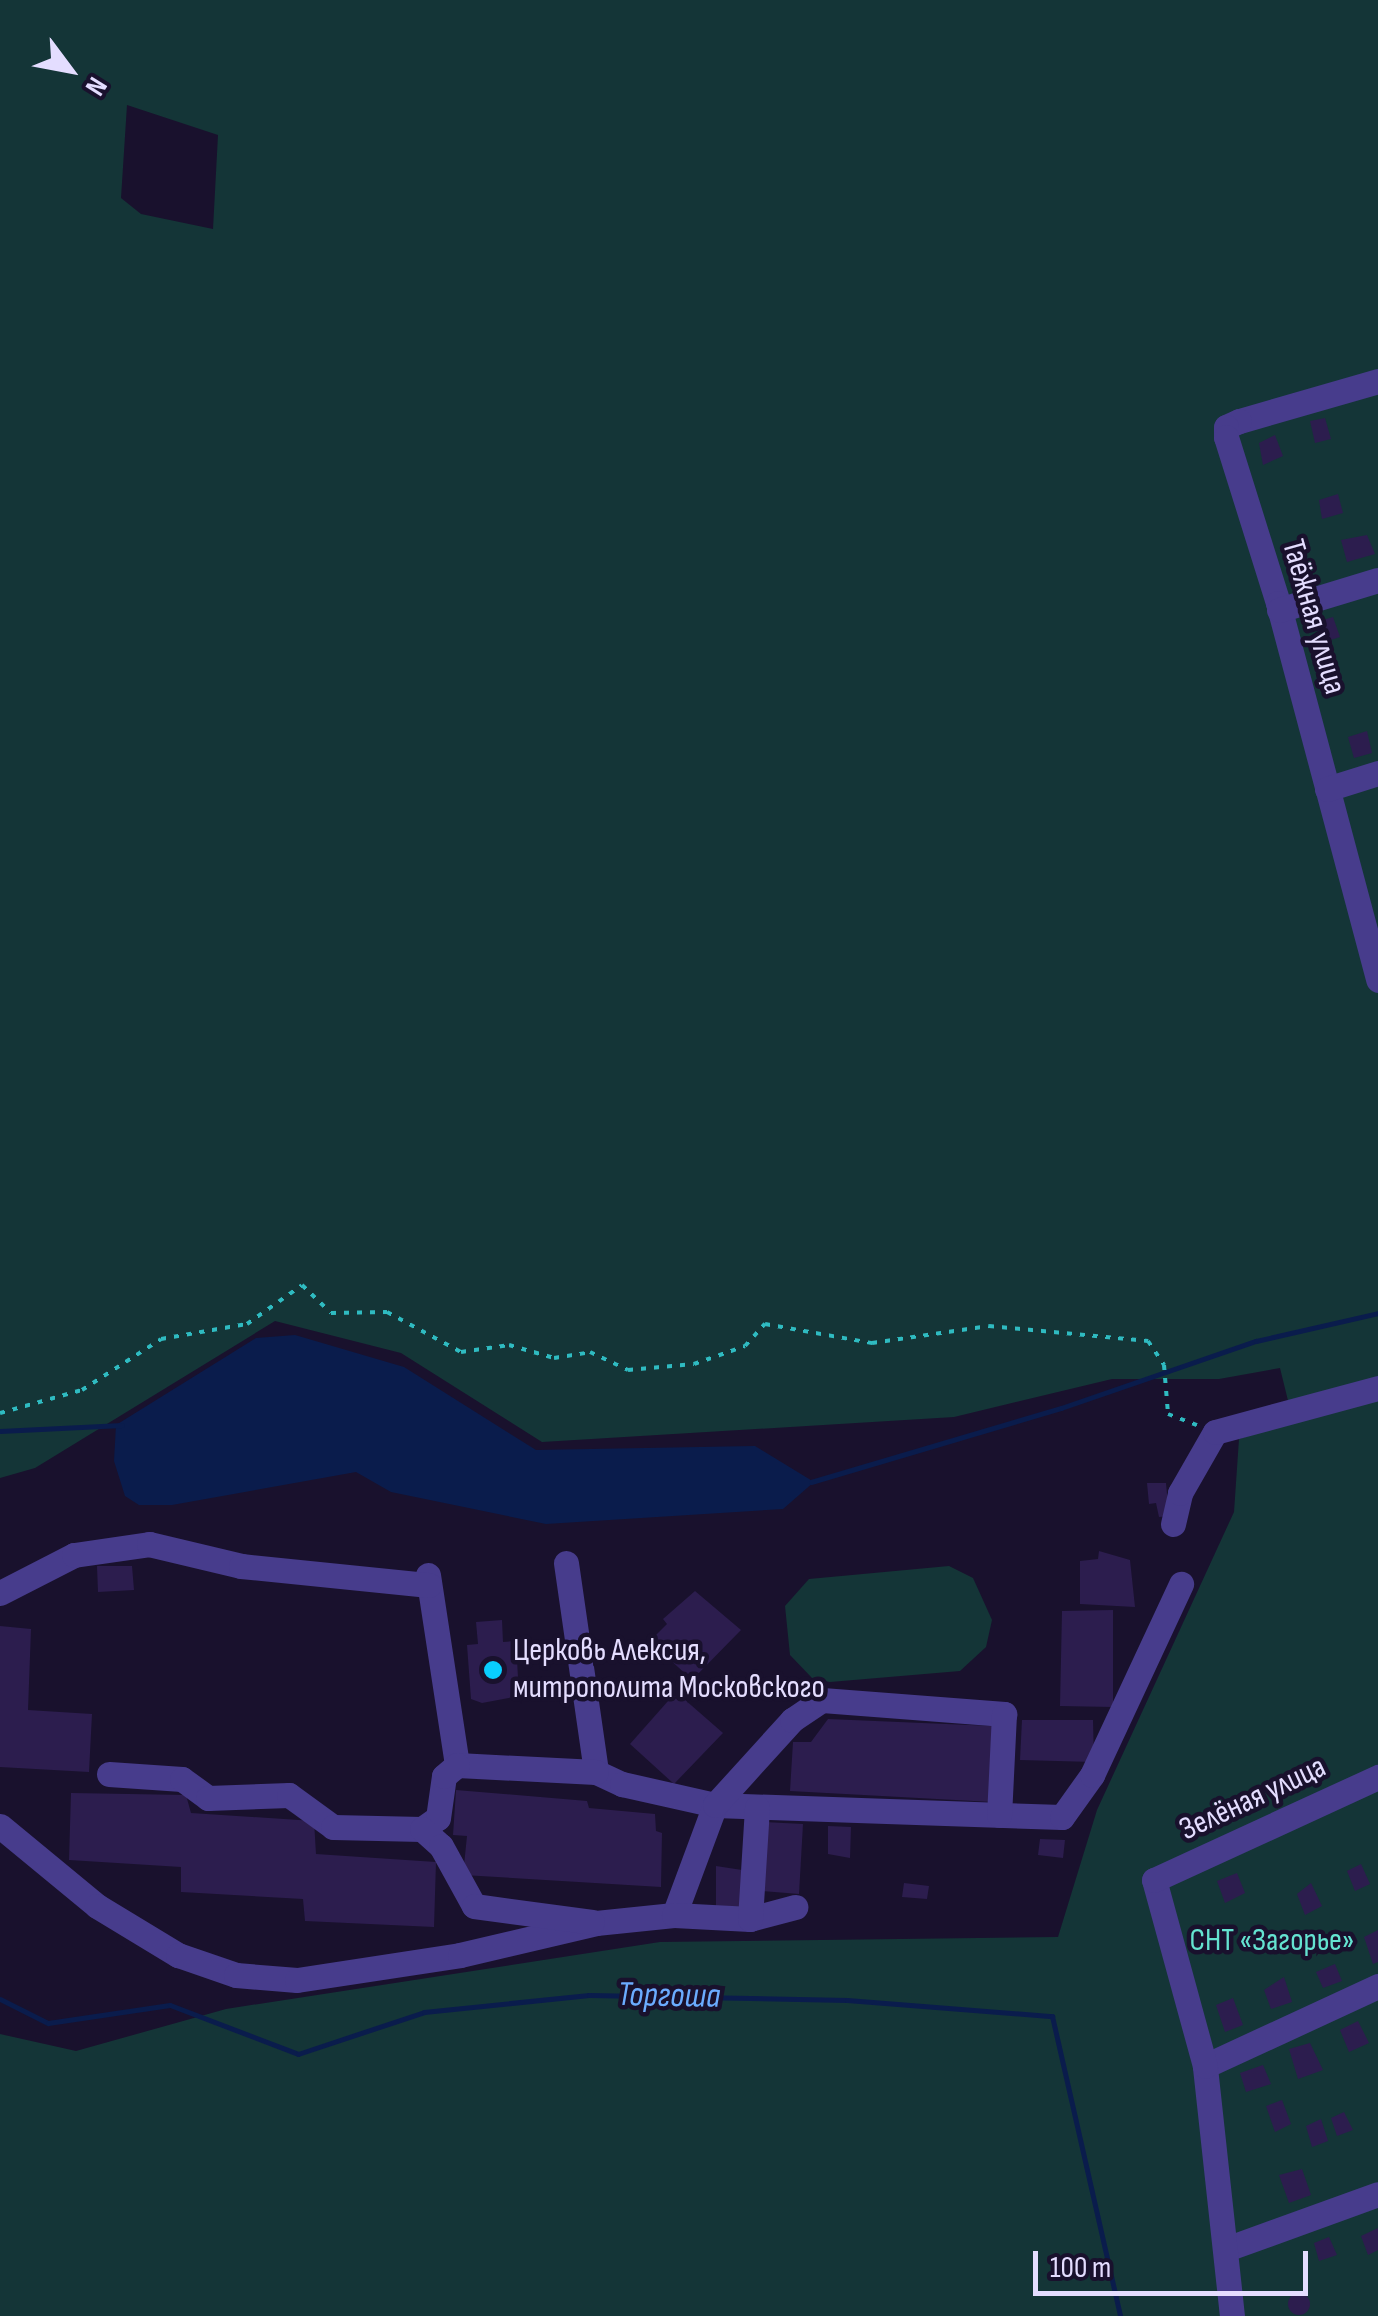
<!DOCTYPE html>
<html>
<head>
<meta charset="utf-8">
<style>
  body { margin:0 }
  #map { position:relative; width:1378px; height:2316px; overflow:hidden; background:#19112d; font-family:"Sofia Sans Condensed",sans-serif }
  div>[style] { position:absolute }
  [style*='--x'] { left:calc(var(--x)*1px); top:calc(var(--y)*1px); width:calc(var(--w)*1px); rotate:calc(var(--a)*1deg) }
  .green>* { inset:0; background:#143537 }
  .water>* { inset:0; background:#0a1c4c }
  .stream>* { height:5px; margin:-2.5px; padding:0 2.5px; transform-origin:2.5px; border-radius:2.5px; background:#0a1c4c }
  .building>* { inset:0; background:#2c1d4e }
  .round { border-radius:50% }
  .path>* { height:4px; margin-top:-2px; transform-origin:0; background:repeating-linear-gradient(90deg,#2fbbc1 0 5px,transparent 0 13px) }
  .minor>* { height:25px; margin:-12.5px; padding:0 12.5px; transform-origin:12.5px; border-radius:12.5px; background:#473c8c }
  .dots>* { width:28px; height:28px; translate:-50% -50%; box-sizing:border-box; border:5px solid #19112d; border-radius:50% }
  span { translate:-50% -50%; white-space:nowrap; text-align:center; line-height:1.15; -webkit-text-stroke:9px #19112d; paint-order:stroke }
  .street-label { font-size:32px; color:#e4ddff }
  .poi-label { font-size:32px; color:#e4ddff }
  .left { translate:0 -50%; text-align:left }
  .park-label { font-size:32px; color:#64e3d0 }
  .water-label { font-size:35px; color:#6bacff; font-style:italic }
  .north { position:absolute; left:20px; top:20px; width:100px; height:100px; -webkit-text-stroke:8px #19112d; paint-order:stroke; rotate:122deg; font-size:28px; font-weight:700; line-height:40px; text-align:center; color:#e4ddff }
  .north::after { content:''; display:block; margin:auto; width:35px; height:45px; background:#e4ddff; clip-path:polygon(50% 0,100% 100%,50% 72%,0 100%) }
  .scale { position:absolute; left:1033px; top:2251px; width:275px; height:45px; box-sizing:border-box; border:5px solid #e4ddff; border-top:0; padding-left:12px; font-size:30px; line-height:35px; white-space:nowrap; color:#e4ddff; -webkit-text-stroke:8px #19112d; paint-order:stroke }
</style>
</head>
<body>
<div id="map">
  <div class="green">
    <div style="clip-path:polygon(evenodd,0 0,1378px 0,1378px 2316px,0 2316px,0 2034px,76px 2051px,226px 2009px,660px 1942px,1058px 1937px,1097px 1810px,1234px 1512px,1239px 1439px,1293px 1421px,1280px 1368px,1219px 1379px,1112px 1379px,954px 1417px,542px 1442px,401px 1353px,275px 1321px,35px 1468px,0 1478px,0 0,127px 105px,218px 135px,213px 229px,141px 214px,121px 198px,127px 105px)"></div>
    <div style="clip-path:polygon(949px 1566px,973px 1578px,992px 1620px,986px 1647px,960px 1671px,830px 1682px,813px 1679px,790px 1655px,785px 1606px,809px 1579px)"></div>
  </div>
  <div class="water">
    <div style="clip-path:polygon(295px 1335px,404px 1367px,536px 1450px,755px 1446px,814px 1482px,783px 1509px,546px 1524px,391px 1492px,356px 1472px,172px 1505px,139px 1505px,125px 1496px,114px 1461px,116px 1425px,256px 1338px)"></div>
  </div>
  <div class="stream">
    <div style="--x:0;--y:1431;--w:122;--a:-2.8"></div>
    <div style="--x:811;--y:1482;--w:261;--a:-16.5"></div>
    <div style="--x:1061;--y:1408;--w:206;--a:-19"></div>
    <div style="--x:1256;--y:1341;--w:125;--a:-12.9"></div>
    <div style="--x:0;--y:1999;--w:54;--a:26.6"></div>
    <div style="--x:48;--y:2023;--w:123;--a:-8.4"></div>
    <div style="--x:170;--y:2005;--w:137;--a:20.9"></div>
    <div style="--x:298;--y:2054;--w:133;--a:-18.4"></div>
    <div style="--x:424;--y:2012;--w:166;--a:-5.9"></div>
    <div style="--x:589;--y:1995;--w:258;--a:1.1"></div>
    <div style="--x:847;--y:2000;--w:206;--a:4.5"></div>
    <div style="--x:1052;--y:2016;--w:308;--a:77.2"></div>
  </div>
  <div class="building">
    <div style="clip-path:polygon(1325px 418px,1331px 439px,1315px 443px,1310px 421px)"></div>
    <div style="clip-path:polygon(1275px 435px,1283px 456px,1263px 465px,1259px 443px)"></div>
    <div style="clip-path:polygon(1338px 494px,1343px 513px,1322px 519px,1319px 500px)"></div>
    <div style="clip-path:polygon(1367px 535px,1375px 554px,1347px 562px,1341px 540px)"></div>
    <div style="clip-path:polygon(1304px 550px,1311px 574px,1290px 578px,1284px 556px)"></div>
    <div style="clip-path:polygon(1333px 617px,1340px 637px,1321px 643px,1316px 622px)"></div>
    <div style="clip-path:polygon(1367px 731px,1372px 753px,1354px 758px,1348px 737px)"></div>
    <div style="clip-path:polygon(1147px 1483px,1166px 1483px,1169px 1516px,1159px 1517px,1156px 1503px,1149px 1504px)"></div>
    <div style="clip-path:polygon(1099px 1551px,1130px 1560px,1135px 1607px,1080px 1604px,1080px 1561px,1098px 1559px)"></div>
    <div style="clip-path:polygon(97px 1566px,132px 1566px,134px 1590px,98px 1592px)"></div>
    <div style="clip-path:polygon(695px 1591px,741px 1630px,692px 1680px,650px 1641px,667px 1624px,663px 1619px)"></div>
    <div style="clip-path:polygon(1113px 1610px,1113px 1707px,1060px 1706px,1062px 1611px)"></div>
    <div style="clip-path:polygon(502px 1620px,503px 1642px,516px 1641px,519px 1696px,482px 1703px,471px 1699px,467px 1645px,478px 1644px,476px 1622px)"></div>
    <div style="clip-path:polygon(0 1626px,31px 1629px,28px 1710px,92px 1714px,89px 1772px,0 1767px)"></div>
    <div style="clip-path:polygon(676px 1692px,723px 1733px,674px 1784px,630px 1744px)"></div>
    <div style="clip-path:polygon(828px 1719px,993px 1726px,992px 1802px,790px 1791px,793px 1742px,811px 1742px)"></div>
    <div style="clip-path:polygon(1022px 1720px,1093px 1720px,1094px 1762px,1020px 1760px)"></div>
    <div style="clip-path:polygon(456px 1790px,587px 1801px,589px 1808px,655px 1814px,656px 1831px,662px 1833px,661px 1887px,463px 1875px,467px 1836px,453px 1835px)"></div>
    <div style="clip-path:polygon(71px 1793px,186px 1795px,191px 1813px,314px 1821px,316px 1854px,436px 1862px,434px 1927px,305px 1921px,303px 1899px,181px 1892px,181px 1867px,69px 1860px)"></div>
    <div style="clip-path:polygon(764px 1822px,803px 1824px,799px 1894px,761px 1891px)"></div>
    <div style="clip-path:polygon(828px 1826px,851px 1827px,850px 1858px,828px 1854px)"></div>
    <div style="clip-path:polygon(1040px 1839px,1065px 1840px,1063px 1858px,1038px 1855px)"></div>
    <div style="clip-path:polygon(1361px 1864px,1370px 1884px,1355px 1891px,1347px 1871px)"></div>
    <div style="clip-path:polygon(716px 1866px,742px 1870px,740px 1914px,716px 1915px)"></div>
    <div style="clip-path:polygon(1237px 1873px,1245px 1893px,1225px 1903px,1217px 1881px)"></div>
    <div style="clip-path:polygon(904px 1883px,929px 1886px,927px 1899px,902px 1897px)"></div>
    <div style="clip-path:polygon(1311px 1883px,1322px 1906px,1305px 1915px,1297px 1894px)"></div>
    <div style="clip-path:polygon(1378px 1930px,1378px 1962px,1373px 1964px,1364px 1937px)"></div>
    <div style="clip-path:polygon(1335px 1964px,1342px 1981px,1323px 1988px,1316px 1972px)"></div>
    <div style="clip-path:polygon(1284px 1977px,1292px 2002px,1271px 2009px,1264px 1990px)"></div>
    <div style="clip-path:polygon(1233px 1998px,1243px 2025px,1225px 2032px,1216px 2005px)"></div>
    <div style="clip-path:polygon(1358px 2021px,1369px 2043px,1349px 2052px,1340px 2030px)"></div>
    <div style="clip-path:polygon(1310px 2043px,1323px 2070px,1298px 2079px,1289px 2049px)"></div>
    <div style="clip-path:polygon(1263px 2065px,1271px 2084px,1246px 2092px,1240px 2073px)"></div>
    <div style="clip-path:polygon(1282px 2100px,1291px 2124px,1275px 2132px,1266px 2106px)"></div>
    <div style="clip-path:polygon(1344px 2112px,1353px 2130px,1337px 2136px,1331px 2118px)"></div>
    <div style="clip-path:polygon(1321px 2119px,1328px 2141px,1312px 2147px,1306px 2126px)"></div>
    <div style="clip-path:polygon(1302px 2169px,1311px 2195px,1289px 2203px,1279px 2175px)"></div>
    <div style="clip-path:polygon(1378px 2228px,1378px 2250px,1368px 2255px,1361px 2236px)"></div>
    <div style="clip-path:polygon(1329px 2237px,1337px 2255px,1319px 2261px,1314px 2243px)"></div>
    <div class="round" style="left:1288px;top:2293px;width:22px;height:22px"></div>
  </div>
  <div class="path">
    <div style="--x:0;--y:1413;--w:85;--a:-15.7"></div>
    <div style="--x:82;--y:1390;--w:94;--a:-32.8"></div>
    <div style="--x:161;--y:1339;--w:87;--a:-9.9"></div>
    <div style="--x:247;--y:1324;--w:67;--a:-35.3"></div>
    <div style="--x:302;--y:1285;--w:40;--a:44"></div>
    <div style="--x:331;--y:1313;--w:56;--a:-1"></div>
    <div style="--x:387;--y:1312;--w:84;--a:28.4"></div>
    <div style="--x:461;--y:1352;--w:49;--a:-8.3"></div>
    <div style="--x:509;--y:1345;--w:47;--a:16.1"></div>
    <div style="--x:554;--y:1358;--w:36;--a:-9"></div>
    <div style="--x:590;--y:1352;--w:42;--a:25.3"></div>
    <div style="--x:628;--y:1370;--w:66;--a:-5.2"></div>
    <div style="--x:694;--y:1364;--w:54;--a:-19.4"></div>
    <div style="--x:745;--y:1346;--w:30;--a:-48"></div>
    <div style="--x:765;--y:1324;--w:109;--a:10.1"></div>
    <div style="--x:872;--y:1343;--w:118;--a:-8.3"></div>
    <div style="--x:989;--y:1326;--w:160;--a:5.4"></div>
    <div style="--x:1148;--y:1341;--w:29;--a:56"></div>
    <div style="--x:1164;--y:1365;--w:49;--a:85.3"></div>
    <div style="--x:1168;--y:1414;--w:31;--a:21"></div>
  </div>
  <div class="minor">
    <div style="--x:1378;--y:381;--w:145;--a:163.9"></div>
    <div style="--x:1239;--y:421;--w:14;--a:155"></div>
    <div style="--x:1226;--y:427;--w:10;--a:90"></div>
    <div style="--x:1226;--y:437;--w:174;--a:72.6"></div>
    <div style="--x:1278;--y:603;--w:390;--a:75.1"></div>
    <div style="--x:1279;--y:610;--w:103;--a:-16.9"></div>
    <div style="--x:1327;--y:789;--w:53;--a:-17.4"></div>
    <div style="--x:1173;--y:1524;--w:32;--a:-77"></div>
    <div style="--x:1180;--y:1493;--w:70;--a:-60.2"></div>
    <div style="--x:1215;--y:1432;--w:169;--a:-15.1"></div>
    <div style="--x:566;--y:1563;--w:211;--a:81.8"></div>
    <div style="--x:596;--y:1772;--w:29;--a:25"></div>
    <div style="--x:622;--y:1784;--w:95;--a:12.7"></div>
    <div style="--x:715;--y:1805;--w:347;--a:2"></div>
    <div style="--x:1062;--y:1817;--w:52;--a:-54.5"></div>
    <div style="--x:1092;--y:1775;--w:211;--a:-65"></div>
    <div style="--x:428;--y:1575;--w:192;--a:81.3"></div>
    <div style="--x:457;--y:1765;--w:139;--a:2.9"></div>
    <div style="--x:0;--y:1593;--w:83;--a:-27.2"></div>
    <div style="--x:74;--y:1555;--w:76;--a:-8.3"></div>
    <div style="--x:149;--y:1544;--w:95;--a:13.4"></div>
    <div style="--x:241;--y:1566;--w:189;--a:5.8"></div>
    <div style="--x:109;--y:1774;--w:73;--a:3.9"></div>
    <div style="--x:182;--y:1779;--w:32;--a:36"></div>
    <div style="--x:208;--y:1798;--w:81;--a:-2.1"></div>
    <div style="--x:289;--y:1795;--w:54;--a:36"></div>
    <div style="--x:333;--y:1827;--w:89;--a:1.3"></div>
    <div style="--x:422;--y:1829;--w:19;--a:-35"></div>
    <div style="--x:438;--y:1818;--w:42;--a:-81.9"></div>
    <div style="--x:444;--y:1776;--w:17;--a:-40"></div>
    <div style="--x:0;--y:1826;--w:126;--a:39.5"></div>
    <div style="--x:97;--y:1906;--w:95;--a:31.2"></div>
    <div style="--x:178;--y:1955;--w:61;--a:19"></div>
    <div style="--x:236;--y:1975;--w:61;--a:4.7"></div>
    <div style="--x:297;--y:1980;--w:165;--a:-8.7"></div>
    <div style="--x:460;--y:1955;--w:140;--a:-13.2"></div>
    <div style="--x:596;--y:1923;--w:78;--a:-5.9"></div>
    <div style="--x:674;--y:1915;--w:117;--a:-69.6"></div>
    <div style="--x:715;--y:1805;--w:115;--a:-47.8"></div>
    <div style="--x:792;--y:1720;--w:36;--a:-34"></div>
    <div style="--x:822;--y:1700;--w:183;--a:4.4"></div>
    <div style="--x:1004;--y:1714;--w:101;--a:92.8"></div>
    <div style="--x:422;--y:1829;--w:25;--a:42"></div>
    <div style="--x:441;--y:1846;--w:68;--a:61.2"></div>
    <div style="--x:474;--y:1906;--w:119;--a:7.7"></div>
    <div style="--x:674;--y:1915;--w:76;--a:3"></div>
    <div style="--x:750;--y:1919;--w:47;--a:-14.9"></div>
    <div style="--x:750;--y:1919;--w:112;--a:-86.4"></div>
    <div style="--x:1205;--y:2066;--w:191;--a:-24.8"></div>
    <div style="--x:1229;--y:2248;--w:158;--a:-19.9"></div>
    <div style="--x:1232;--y:2316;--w:251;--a:-96.2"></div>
    <div style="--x:1205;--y:2066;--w:193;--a:-105.3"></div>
    <div style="--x:1154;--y:1880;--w:247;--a:-24.7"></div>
  </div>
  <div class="dots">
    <div style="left:493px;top:1670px;background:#09ceff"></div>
  </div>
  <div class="street-label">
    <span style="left:1313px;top:617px;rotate:74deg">Таёжная улица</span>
    <span style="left:1253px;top:1799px;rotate:-25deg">Зелёная улица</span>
  </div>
  <div class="poi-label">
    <span class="left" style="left:513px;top:1670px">Церковь Алексия,<br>митрополита Московского</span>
  </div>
  <div class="park-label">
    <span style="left:1272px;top:1941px">СНТ «Загорье»</span>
  </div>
  <div class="water-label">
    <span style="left:669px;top:1996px;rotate:1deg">Торгоша</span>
  </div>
  <div class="north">N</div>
  <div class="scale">100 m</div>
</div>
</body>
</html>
